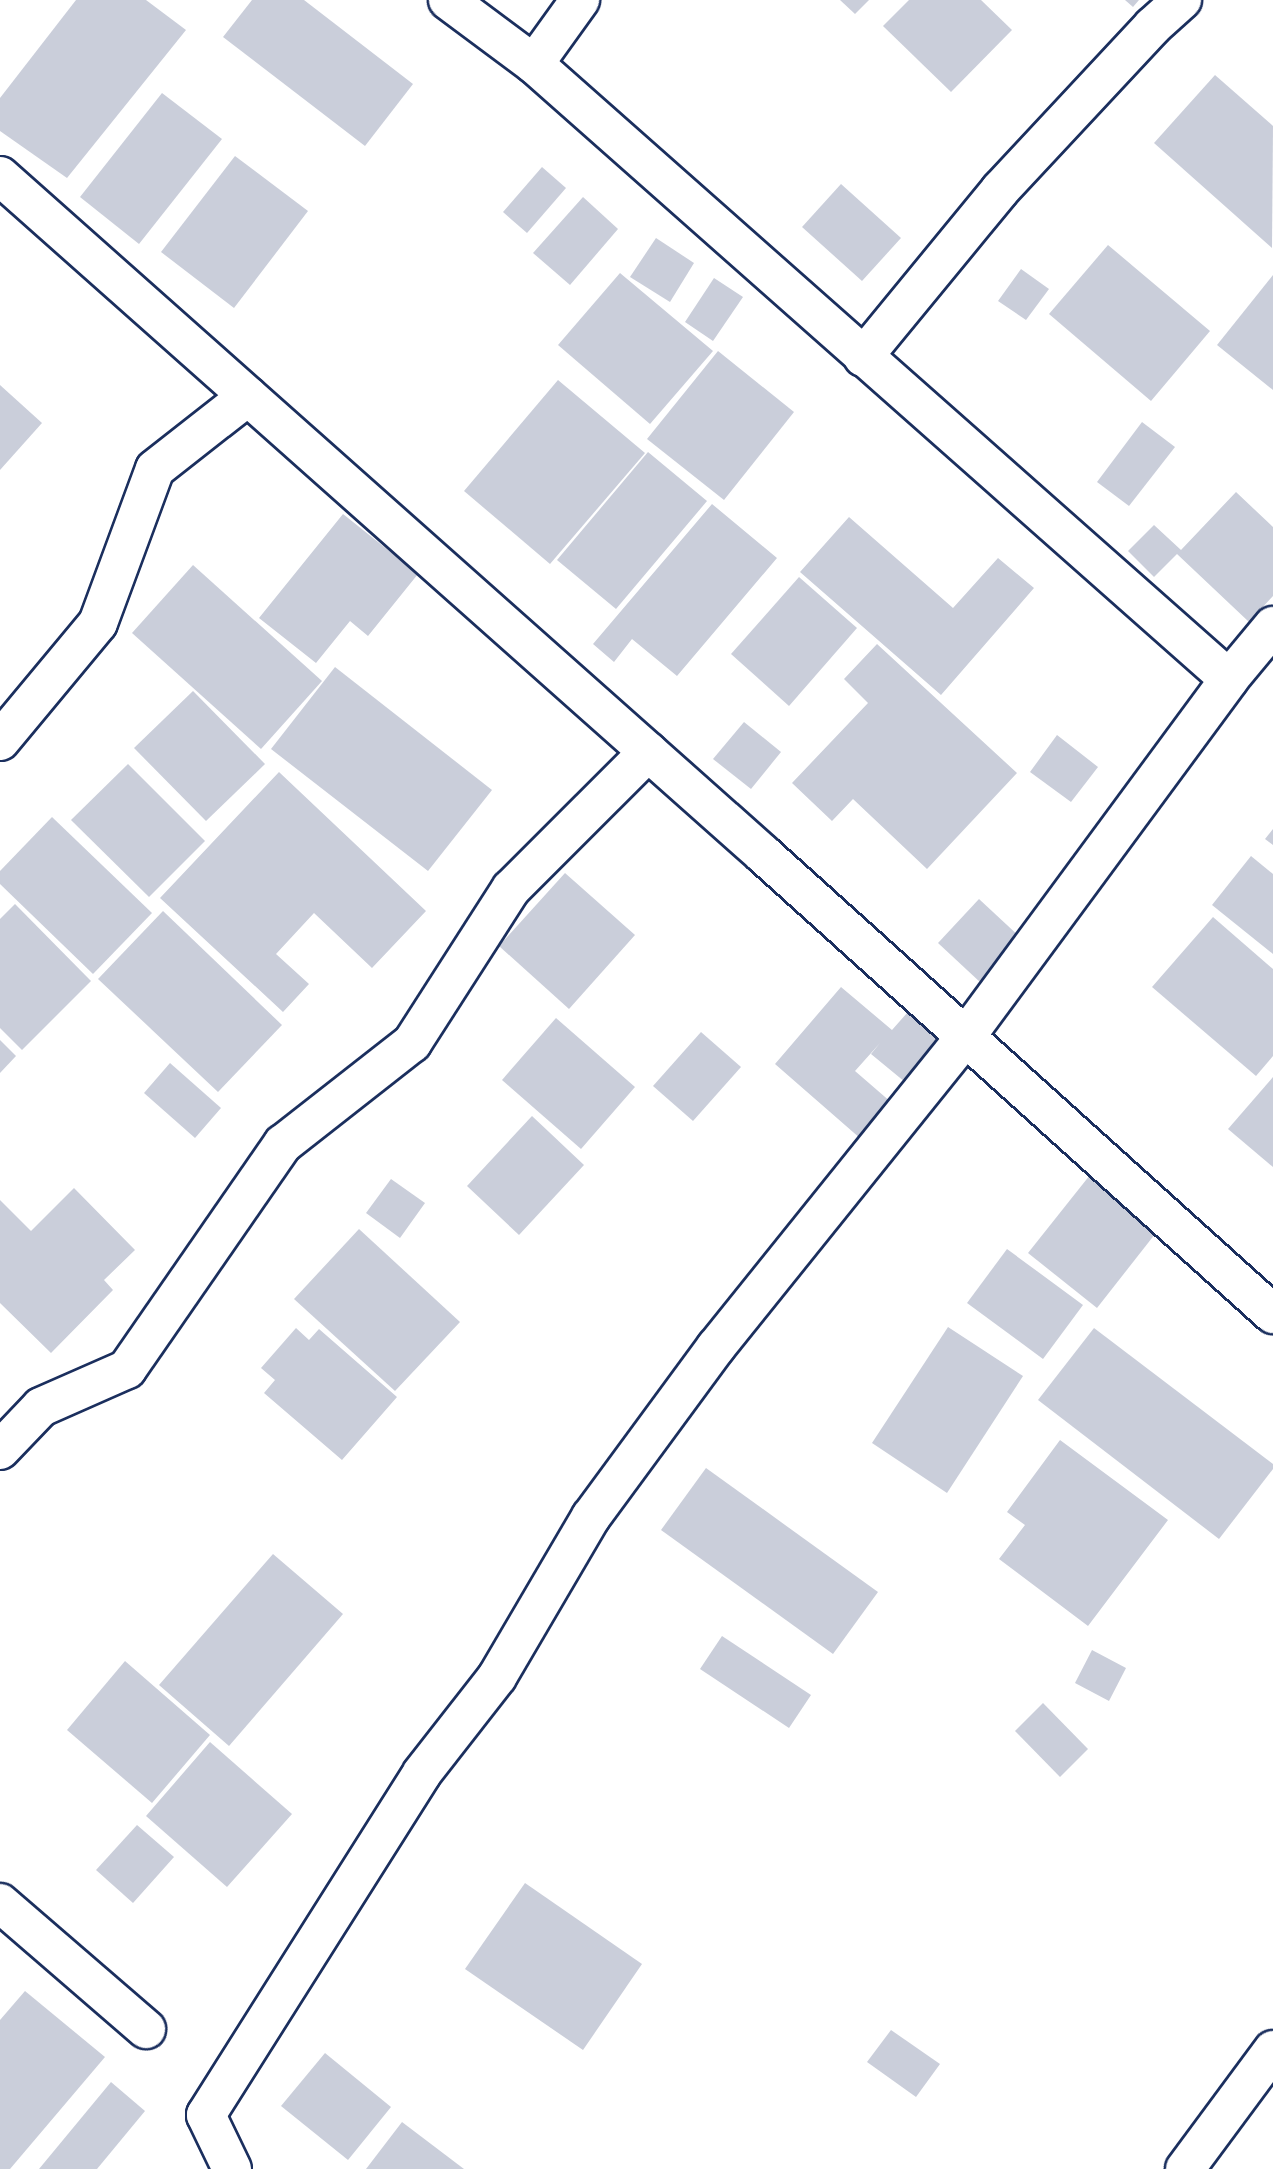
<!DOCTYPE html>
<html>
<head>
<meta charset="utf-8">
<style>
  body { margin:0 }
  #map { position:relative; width:1273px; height:2169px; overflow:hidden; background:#fff; font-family:Caveat,sans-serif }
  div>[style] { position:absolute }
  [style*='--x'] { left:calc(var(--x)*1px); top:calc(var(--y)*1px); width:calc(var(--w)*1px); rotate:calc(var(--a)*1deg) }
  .building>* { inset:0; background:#caceda }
  .roads { filter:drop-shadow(2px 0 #1b2f5e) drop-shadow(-2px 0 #1b2f5e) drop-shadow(0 2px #1b2f5e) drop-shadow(0 -2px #1b2f5e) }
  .minor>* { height:38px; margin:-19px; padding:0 19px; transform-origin:19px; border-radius:19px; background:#fff }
  .tertiary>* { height:38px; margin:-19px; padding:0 19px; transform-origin:19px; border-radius:19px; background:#fff }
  span { translate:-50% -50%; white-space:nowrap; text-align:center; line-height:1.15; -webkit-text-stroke:5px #fff; paint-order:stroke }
</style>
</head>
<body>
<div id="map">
  <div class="building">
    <div style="clip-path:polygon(76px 0,146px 0,186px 30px,67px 178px,0 131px,0 98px)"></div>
    <div style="clip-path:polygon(252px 0,304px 0,413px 84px,365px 146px,223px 37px)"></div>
    <div style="clip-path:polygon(840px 0,869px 0,855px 14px)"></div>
    <div style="clip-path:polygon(909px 0,981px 0,1012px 30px,951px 92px,883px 26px)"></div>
    <div style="clip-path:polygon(1125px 0,1139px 0,1133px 7px)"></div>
    <div style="clip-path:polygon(1215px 75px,1273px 126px,1272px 248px,1154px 143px)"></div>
    <div style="clip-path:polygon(162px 93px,222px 139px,139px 244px,80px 197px)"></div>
    <div style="clip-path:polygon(235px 156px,308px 211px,234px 308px,161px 252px)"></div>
    <div style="clip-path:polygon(542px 167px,566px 188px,527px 233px,503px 212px)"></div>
    <div style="clip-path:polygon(841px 184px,901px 238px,862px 281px,802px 227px)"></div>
    <div style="clip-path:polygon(583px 197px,618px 229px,570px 285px,533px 253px)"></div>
    <div style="clip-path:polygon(656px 238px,694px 263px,670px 302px,630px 277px)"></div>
    <div style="clip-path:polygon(1108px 245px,1210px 331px,1151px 401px,1049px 314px)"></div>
    <div style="clip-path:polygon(1021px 269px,1049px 289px,1026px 320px,998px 301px)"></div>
    <div style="clip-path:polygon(620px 273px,713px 351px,650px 424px,558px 345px)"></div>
    <div style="clip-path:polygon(1273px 275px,1273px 390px,1217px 345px)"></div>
    <div style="clip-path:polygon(714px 278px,743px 297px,713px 341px,685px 322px)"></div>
    <div style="clip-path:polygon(718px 351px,794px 412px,724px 500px,647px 439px)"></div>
    <div style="clip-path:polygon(558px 380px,645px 453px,550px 564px,464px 491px)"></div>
    <div style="clip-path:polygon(0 385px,42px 423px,0 470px)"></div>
    <div style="clip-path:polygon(1142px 422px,1175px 447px,1129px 506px,1097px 482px)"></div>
    <div style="clip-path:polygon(648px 452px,707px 501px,616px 609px,557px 560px)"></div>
    <div style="clip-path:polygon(1236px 492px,1273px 527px,1273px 596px,1249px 622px,1177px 554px,1154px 577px,1128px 551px,1154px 525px,1181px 550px)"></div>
    <div style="clip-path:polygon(712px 504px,777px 558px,677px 676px,632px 639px,614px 662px,593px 644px)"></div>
    <div style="clip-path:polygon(343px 514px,418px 574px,368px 636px,350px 621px,316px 663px,259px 618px)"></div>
    <div style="clip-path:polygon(849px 517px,953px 608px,998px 558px,1034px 588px,941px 695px,800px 572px)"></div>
    <div style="clip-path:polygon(193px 565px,322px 681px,261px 749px,132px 633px)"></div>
    <div style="clip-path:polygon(799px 577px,857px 628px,789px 706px,731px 654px)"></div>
    <div style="clip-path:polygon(877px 644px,1017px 773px,927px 869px,853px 799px,832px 821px,792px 783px,868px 703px,844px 679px)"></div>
    <div style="clip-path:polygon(335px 667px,492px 790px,428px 871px,271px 749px)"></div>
    <div style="clip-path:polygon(193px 691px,265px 764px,206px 821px,134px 748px)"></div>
    <div style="clip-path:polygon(744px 722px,781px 752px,751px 789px,713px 759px)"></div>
    <div style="clip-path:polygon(1057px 735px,1098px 767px,1071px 802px,1030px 772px)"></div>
    <div style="clip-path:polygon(128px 764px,205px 841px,149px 897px,71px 820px)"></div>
    <div style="clip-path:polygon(279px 772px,426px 911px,372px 968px,314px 913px,276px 954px,309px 984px,283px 1012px,160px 898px)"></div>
    <div style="clip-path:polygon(52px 817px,152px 913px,93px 974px,0 884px,0 871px)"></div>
    <div style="clip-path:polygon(1273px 829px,1273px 845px,1265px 839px)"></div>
    <div style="clip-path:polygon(1251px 856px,1273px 874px,1273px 954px,1212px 905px)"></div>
    <div style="clip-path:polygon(565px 873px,635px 935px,569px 1009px,499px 946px)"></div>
    <div style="clip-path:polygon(979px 899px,1022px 939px,981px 983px,938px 943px)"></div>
    <div style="clip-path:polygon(15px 904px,91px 981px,22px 1050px,0 1028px,0 919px)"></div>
    <div style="clip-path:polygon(163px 911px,282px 1025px,218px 1092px,98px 979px)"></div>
    <div style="clip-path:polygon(1213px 917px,1273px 969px,1273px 1056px,1256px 1076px,1152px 987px)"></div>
    <div style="clip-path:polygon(841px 987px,892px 1030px,907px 1013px,939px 1040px,905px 1082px,871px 1054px,880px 1043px,855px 1071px,892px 1103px,861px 1139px,775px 1064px)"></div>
    <div style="clip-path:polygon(556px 1018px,635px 1087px,581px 1149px,502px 1080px)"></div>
    <div style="clip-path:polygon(701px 1032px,741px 1067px,693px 1121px,653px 1086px)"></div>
    <div style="clip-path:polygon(0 1040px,16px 1056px,0 1073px)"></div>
    <div style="clip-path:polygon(170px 1063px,221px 1108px,195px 1138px,144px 1093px)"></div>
    <div style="clip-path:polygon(1273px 1077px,1273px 1167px,1228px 1129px)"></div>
    <div style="clip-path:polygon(532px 1116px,584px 1165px,519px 1235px,467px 1186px)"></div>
    <div style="clip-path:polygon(1090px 1175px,1159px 1229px,1097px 1308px,1028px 1253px)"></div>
    <div style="clip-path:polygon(391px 1179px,425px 1203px,400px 1238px,366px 1213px)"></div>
    <div style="clip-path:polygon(74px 1188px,135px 1250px,104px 1280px,113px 1290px,51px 1353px,0 1303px,0 1200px,31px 1231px)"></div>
    <div style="clip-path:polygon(359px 1229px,460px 1322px,395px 1391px,294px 1299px)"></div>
    <div style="clip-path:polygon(1007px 1249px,1083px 1305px,1043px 1359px,967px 1303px)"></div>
    <div style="clip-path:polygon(948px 1327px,1023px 1376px,947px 1493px,872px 1443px)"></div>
    <div style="clip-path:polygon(296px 1328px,309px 1340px,319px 1329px,397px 1397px,342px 1460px,264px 1393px,275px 1380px,261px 1368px)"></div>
    <div style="clip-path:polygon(1094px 1328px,1273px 1464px,1273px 1469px,1219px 1539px,1038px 1400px)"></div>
    <div style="clip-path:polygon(1060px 1440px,1168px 1520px,1088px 1626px,999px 1559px,1025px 1525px,1007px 1512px)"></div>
    <div style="clip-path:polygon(706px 1468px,878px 1592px,833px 1654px,661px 1530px)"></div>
    <div style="clip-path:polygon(273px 1554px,343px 1614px,229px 1746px,159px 1685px)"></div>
    <div style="clip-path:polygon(722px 1636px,811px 1695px,789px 1728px,700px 1669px)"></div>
    <div style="clip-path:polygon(1092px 1650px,1126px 1668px,1109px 1701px,1075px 1683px)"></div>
    <div style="clip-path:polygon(125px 1661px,210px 1735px,152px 1803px,67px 1730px)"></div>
    <div style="clip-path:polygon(1043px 1703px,1088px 1749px,1060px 1777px,1015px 1731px)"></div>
    <div style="clip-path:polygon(210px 1742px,292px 1814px,227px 1887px,146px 1816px)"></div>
    <div style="clip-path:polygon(137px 1825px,174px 1857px,133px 1903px,96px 1870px)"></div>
    <div style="clip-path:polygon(525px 1883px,642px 1964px,583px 2050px,465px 1969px)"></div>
    <div style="clip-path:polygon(25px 1991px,105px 2057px,10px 2169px,0 2169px,0 2020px)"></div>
    <div style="clip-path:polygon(891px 2030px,940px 2064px,916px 2097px,867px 2062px)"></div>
    <div style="clip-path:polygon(325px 2053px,391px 2107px,348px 2160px,281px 2106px)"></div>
    <div style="clip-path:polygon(111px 2082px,145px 2111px,97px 2169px,39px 2169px)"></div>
    <div style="clip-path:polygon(402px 2122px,464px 2169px,366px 2169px)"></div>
  </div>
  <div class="roads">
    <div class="minor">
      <div style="--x:448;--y:0;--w:107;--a:36.7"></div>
      <div style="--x:534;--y:64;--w:928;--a:41.51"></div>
      <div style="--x:534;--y:64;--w:79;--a:-54.3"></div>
      <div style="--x:0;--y:176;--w:1021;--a:41.62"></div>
      <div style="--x:763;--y:854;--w:687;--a:42.05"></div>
      <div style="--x:863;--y:357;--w:216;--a:-50.6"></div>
      <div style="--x:1000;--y:190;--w:224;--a:-47"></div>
      <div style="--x:1153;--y:26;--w:39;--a:-42"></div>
      <div style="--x:0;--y:741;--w:153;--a:-50.3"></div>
      <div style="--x:98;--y:623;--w:164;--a:-69.7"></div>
      <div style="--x:155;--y:469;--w:118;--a:-38.1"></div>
      <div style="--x:0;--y:1450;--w:59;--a:-46.4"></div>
      <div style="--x:41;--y:1407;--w:94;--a:-23.8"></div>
      <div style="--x:127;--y:1369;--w:274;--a:-55.3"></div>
      <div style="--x:283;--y:1144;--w:164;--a:-38.1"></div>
      <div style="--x:412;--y:1043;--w:183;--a:-57.3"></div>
      <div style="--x:511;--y:889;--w:194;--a:-45"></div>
      <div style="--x:0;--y:1903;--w:193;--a:40.8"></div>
      <div style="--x:232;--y:2169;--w:60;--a:-115.7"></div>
      <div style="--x:206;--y:2115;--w:404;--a:-57.7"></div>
      <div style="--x:422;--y:1773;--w:122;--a:-52"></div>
      <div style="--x:497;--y:1677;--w:186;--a:-59.6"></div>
      <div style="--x:591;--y:1517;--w:211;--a:-53.7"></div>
      <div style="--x:716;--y:1347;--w:395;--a:-51.2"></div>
      <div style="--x:964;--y:1039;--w:447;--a:-53.6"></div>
      <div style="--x:1229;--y:679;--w:69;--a:-50.3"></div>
    </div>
    <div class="tertiary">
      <div style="--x:1185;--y:2169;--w:148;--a:-53.5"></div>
    </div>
  </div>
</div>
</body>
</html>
